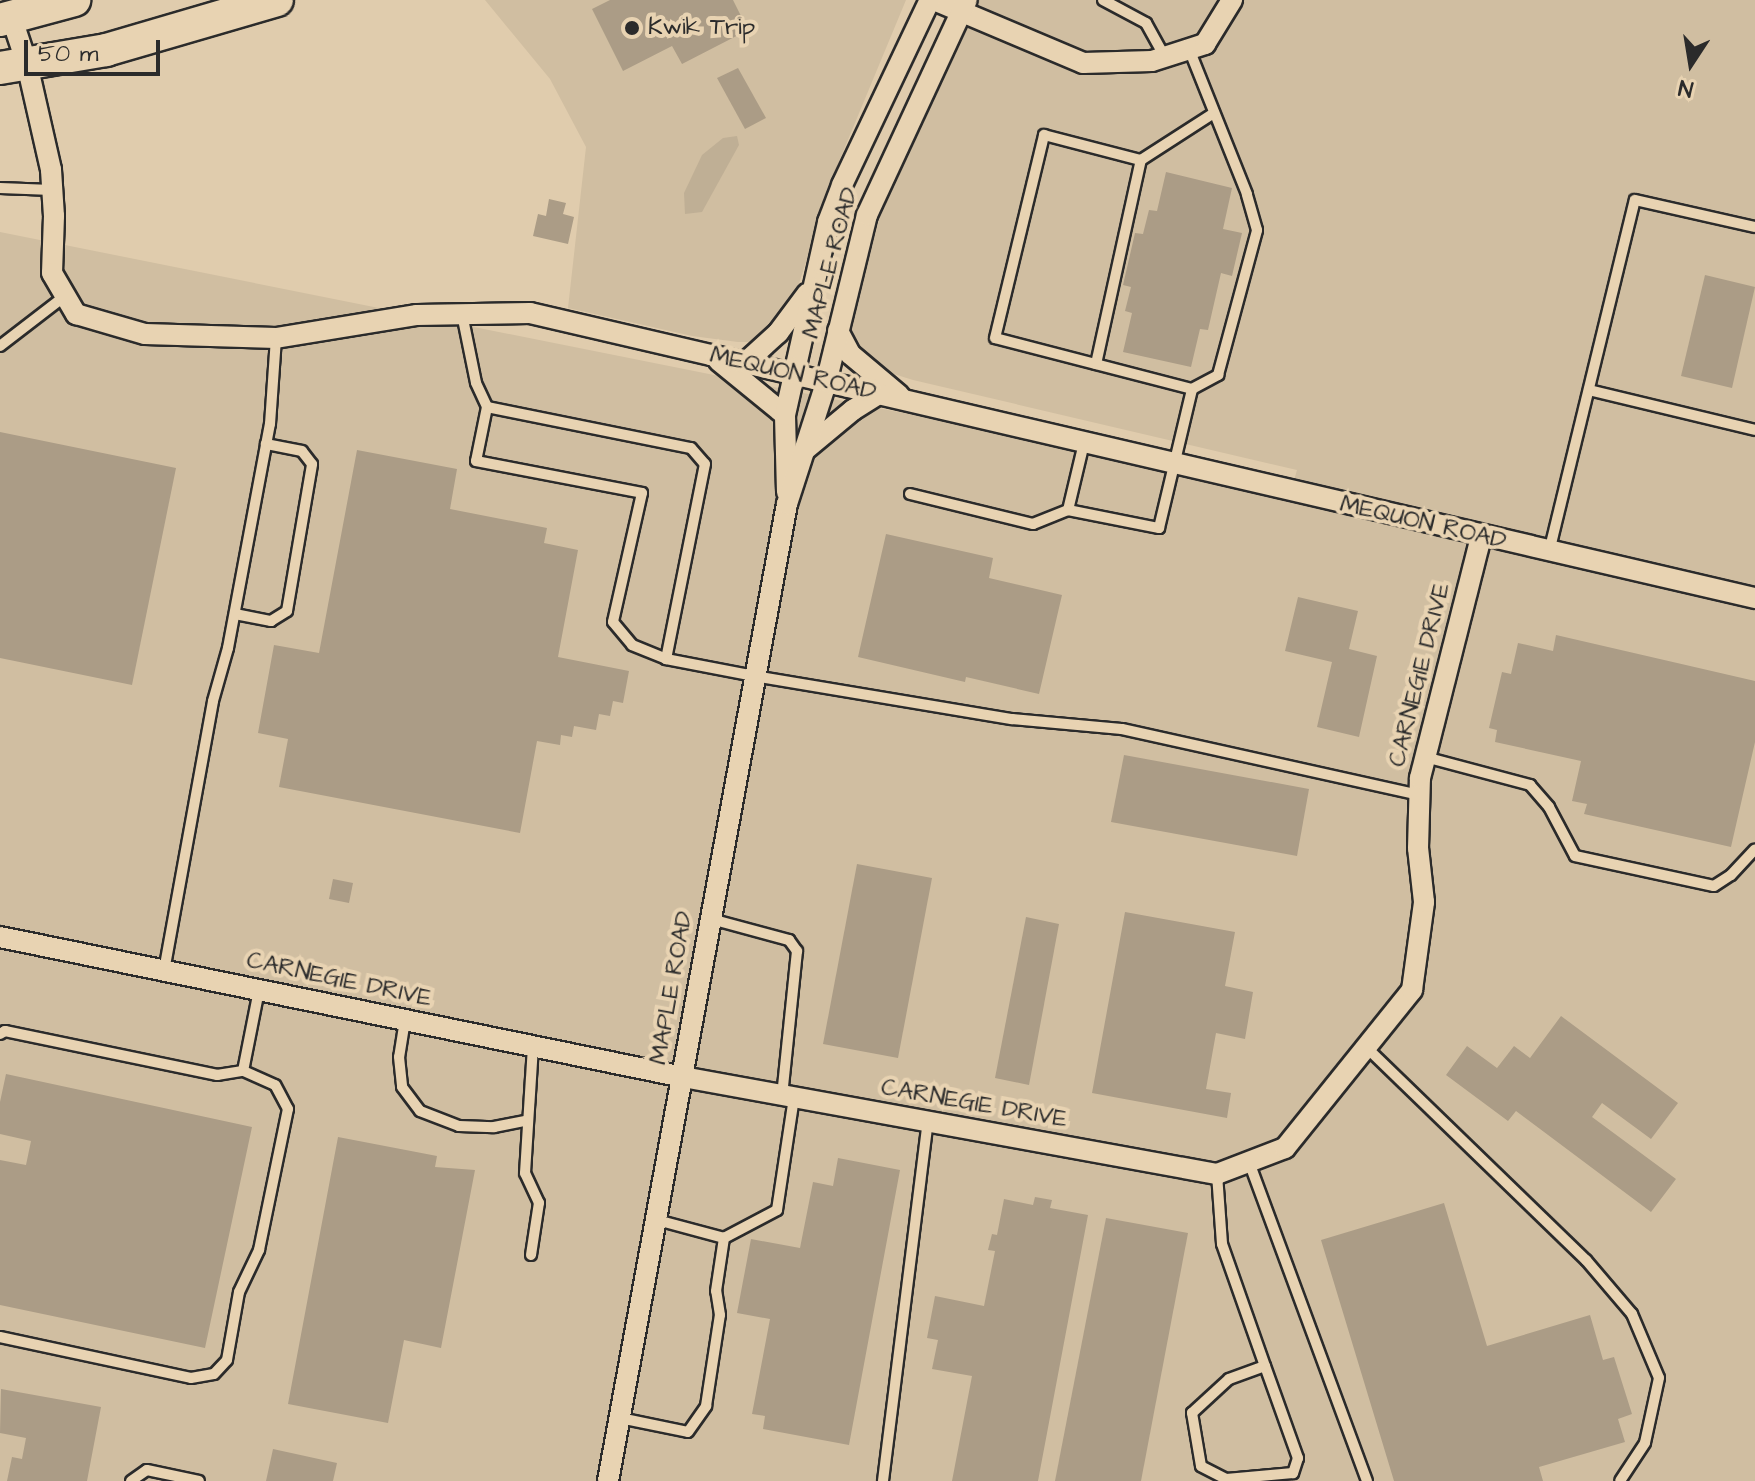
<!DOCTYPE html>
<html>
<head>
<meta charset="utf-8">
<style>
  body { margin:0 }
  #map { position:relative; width:1755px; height:1481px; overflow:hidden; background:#e0ccad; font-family:"Architects Daughter",sans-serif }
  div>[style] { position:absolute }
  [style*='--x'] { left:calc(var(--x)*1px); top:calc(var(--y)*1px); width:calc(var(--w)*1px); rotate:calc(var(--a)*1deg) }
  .built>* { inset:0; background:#d0bea1 }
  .green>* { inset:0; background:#bfaf95 }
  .building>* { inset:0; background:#ab9c86 }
  .roads { filter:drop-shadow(2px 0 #2b2b2b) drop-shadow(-2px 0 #2b2b2b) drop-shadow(0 2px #2b2b2b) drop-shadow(0 -2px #2b2b2b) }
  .lane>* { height:10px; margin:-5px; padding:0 5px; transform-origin:5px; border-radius:5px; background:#e8d3b2 }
  .street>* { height:20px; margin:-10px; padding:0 10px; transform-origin:10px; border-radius:10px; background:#e8d3b2 }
  .primary>* { height:32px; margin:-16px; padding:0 16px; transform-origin:16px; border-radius:16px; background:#e8d3b2 }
  .dots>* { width:22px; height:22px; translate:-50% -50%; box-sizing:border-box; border:4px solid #e8d3b2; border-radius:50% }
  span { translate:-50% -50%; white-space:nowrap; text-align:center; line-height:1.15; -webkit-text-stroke:8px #e8d3b2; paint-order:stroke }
  .poi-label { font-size:24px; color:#2b2b2b }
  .left { translate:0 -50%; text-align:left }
  .street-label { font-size:24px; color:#2b2b2b }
  .north { position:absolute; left:1651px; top:24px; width:80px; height:80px; -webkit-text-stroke:6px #e8d3b2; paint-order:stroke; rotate:192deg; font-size:22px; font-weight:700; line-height:32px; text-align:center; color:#2b2b2b }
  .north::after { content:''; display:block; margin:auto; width:28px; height:36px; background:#2b2b2b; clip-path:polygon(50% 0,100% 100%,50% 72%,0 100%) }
  .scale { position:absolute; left:24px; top:40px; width:136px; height:36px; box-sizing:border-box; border:4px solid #2b2b2b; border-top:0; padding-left:10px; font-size:24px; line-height:28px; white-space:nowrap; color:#2b2b2b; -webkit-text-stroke:6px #e8d3b2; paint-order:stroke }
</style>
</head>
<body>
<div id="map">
  <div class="built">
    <div style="clip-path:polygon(485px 0,906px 0,835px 171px,796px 293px,767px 334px,752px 342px,738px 342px,692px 336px,568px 308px,586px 147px,550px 79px)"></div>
    <div style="clip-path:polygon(979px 0,1755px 0,1755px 1481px,0 1481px,0 232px,963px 425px,1289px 498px,1297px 470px,913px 380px,884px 371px,857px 349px,850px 327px,886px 195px)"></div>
  </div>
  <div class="green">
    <div style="clip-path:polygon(737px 136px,739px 145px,702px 212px,685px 214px,684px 193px,702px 155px,723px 138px)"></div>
  </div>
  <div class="building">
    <div style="clip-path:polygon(610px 0,733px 0,748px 30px,682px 64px,672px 46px,623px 71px,592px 9px)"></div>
    <div style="clip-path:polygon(738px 68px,766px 118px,745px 129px,717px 78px)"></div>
    <div style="clip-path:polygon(1166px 172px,1232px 188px,1223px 229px,1242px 233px,1232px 276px,1221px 273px,1208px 330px,1200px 329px,1191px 367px,1123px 352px,1132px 313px,1125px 311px,1131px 287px,1123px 285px,1135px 233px,1143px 234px,1149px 210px,1157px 211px)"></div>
    <div style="clip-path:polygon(549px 199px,566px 203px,563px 214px,574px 217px,568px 244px,533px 236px,538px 214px,546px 216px)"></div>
    <div style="clip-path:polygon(1705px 275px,1755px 287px,1732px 388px,1681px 376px)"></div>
    <div style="clip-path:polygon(0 432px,176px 468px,132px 685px,0 658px)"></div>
    <div style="clip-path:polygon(357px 450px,457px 469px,450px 509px,547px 528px,544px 543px,578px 550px,558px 657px,629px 671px,623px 703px,613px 701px,610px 716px,599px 714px,596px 730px,574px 726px,572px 737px,561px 735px,560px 745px,537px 741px,520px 833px,279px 787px,288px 739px,258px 733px,274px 645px,319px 653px)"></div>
    <div style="clip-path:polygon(886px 534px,993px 558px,989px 578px,1062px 595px,1039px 694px,966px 677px,965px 682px,858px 657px)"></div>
    <div style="clip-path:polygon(1298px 597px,1358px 611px,1349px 649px,1377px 656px,1359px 737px,1317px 727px,1332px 662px,1285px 651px)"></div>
    <div style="clip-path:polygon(1556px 635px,1755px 681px,1755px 742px,1731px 847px,1584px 814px,1587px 804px,1572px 801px,1581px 761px,1495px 742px,1497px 730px,1489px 728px,1502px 672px,1511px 674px,1518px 643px,1553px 651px)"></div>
    <div style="clip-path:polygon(1124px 755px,1309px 789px,1297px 856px,1111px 822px)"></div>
    <div style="clip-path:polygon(857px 864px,932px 878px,898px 1058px,823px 1044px)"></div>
    <div style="clip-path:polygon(333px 879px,353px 883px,349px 903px,329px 899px)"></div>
    <div style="clip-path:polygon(1125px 912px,1235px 932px,1225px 986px,1253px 992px,1245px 1039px,1216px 1033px,1206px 1089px,1231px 1093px,1227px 1118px,1092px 1093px)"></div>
    <div style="clip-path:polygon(1026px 917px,1059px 924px,1029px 1085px,995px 1078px)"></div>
    <div style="clip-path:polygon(1561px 1016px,1678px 1103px,1651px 1139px,1602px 1103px,1592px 1117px,1676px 1179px,1651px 1212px,1516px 1111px,1508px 1121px,1446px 1075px,1467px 1046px,1497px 1068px,1514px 1046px,1530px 1058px)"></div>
    <div style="clip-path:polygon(6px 1074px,252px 1127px,205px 1348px,0 1305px,0 1160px,26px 1165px,31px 1141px,0 1134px,0 1102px)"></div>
    <div style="clip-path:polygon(338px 1137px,437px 1156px,435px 1167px,475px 1170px,441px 1348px,404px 1340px,388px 1423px,288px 1404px)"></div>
    <div style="clip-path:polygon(838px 1158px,900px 1170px,849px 1445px,763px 1429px,765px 1416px,752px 1414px,770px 1319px,737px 1313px,751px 1239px,800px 1248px,813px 1182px,833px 1186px)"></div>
    <div style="clip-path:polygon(1035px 1197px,1052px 1200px,1050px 1208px,1088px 1215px,1038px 1481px,952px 1481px,972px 1376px,932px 1369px,938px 1340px,927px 1338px,935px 1296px,984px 1306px,995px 1251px,988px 1250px,992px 1234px,997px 1235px,1004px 1199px,1033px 1205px)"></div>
    <div style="clip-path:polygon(1444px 1203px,1487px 1346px,1590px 1315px,1603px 1360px,1614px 1357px,1632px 1414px,1618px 1419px,1625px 1442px,1539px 1467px,1543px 1481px,1394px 1481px,1321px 1240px)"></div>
    <div style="clip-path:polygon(1106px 1218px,1188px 1233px,1141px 1481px,1055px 1481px)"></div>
    <div style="clip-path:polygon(1px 1389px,101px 1407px,87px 1481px,7px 1481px,12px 1457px,22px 1459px,26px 1438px,0 1433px)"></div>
    <div style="clip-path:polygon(273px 1449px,337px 1463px,333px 1481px,266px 1481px)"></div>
  </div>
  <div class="roads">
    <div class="lane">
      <div style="--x:1103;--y:0;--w:49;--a:28.1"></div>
      <div style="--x:1146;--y:23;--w:39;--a:61"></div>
      <div style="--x:0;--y:188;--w:52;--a:2.2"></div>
      <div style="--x:462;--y:314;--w:70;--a:78.5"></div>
      <div style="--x:476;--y:383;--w:26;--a:65"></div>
      <div style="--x:487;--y:407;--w:208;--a:11.4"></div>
      <div style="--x:691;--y:448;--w:21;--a:49"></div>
      <div style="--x:705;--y:464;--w:199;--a:101.3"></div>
      <div style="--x:0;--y:346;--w:82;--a:-37.6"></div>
      <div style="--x:1096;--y:364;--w:209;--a:-77.6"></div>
      <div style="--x:1192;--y:389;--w:203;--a:-165.5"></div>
      <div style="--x:995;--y:338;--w:209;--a:-76.4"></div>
      <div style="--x:1044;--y:135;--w:100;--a:14.5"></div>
      <div style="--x:1141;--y:160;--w:87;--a:-32.8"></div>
      <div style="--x:1589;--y:390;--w:171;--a:13.5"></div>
      <div style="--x:487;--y:407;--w:55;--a:101.5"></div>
      <div style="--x:476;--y:461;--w:169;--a:10.9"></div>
      <div style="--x:642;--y:493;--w:132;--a:102.7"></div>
      <div style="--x:613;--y:622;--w:30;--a:50"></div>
      <div style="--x:632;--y:645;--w:37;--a:22"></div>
      <div style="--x:666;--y:659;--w:90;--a:10.9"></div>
      <div style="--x:754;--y:676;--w:262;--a:9.5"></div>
      <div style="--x:1012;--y:719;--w:110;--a:5.2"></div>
      <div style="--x:1122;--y:729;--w:304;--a:12.5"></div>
      <div style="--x:1084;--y:443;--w:69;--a:103.4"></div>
      <div style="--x:1068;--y:510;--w:93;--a:11.2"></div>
      <div style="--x:1159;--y:528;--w:143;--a:-76.6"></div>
      <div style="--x:1192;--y:389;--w:30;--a:-28"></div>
      <div style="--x:1218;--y:375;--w:150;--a:-74.9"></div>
      <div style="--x:1257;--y:230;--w:37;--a:-106"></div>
      <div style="--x:1247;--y:194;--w:156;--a:-111.8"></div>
      <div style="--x:910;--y:494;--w:127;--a:13.7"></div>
      <div style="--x:1033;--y:524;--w:38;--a:-22"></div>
      <div style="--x:1549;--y:552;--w:362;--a:-76.3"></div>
      <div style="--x:1635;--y:200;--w:123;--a:12.7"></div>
      <div style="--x:235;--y:614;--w:37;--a:11"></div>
      <div style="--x:271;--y:621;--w:19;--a:-32"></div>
      <div style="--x:287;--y:611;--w:149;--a:-80.3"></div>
      <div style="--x:312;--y:464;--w:16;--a:-128"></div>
      <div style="--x:302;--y:451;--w:37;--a:-169"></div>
      <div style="--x:1425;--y:757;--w:109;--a:14.9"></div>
      <div style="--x:1530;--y:785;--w:29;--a:49"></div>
      <div style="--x:1549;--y:807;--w:55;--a:62"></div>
      <div style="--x:1575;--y:856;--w:142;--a:12.2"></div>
      <div style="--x:1714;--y:886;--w:20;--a:-33"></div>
      <div style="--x:1731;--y:875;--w:35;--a:-47"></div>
      <div style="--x:711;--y:919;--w:81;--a:15.1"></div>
      <div style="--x:789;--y:940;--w:14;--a:54"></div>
      <div style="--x:797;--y:951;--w:145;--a:95.9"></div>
      <div style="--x:164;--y:971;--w:274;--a:-79.7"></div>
      <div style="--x:213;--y:701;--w:55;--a:-74.2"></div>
      <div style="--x:228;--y:648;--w:228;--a:-79.4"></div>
      <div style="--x:270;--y:424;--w:86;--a:-86"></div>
      <div style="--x:405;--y:1020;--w:37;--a:99"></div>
      <div style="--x:399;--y:1057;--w:30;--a:84"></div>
      <div style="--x:402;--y:1087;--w:30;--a:53"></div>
      <div style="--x:420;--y:1111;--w:42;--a:21"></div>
      <div style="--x:459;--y:1126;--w:35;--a:2"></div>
      <div style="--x:494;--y:1127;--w:33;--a:-11"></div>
      <div style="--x:0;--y:1034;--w:6;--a:-31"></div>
      <div style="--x:5;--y:1031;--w:217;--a:11.7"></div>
      <div style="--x:217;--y:1075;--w:26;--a:-9"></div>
      <div style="--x:1366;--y:1047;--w:306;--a:44.1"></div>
      <div style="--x:1586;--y:1260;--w:71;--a:49.6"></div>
      <div style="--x:1632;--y:1314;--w:69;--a:67.1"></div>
      <div style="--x:1659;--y:1378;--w:66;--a:102.2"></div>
      <div style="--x:1645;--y:1443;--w:45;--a:123.3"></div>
      <div style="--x:1249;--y:1162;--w:340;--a:69.7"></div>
      <div style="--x:1217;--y:1174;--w:70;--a:85.9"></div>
      <div style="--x:1222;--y:1244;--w:129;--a:70.6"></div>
      <div style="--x:1265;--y:1366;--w:98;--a:70.3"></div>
      <div style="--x:1298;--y:1458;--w:16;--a:108"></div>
      <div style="--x:1293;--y:1473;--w:67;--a:174.9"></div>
      <div style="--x:1226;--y:1479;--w:28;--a:-153"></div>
      <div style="--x:1201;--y:1466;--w:54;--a:-99.6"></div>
      <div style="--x:1192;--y:1413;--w:50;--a:-42.6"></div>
      <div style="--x:1229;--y:1379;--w:38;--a:-20"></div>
      <div style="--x:657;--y:1220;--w:69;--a:15"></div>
      <div style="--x:531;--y:1255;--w:53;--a:-81.3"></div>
      <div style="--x:539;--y:1203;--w:33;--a:-115"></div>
      <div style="--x:525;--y:1173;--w:127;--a:-86.4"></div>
      <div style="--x:0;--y:1337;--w:195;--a:12.1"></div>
      <div style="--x:191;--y:1378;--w:23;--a:-10"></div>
      <div style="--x:214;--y:1374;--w:19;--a:-47"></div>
      <div style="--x:227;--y:1360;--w:69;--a:-80"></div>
      <div style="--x:239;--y:1292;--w:47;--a:-64.5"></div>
      <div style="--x:259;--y:1250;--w:144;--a:-78.4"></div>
      <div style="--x:288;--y:1109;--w:27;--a:-118"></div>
      <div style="--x:275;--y:1085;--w:35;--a:-156"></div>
      <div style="--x:243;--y:1071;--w:83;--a:-78.8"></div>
      <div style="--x:620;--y:1418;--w:69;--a:11.6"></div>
      <div style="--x:688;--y:1432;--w:32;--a:-55"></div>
      <div style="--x:706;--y:1406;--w:92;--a:-81.3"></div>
      <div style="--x:720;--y:1315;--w:24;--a:-99"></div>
      <div style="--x:716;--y:1291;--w:54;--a:-81.4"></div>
      <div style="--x:724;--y:1238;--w:60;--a:-27.8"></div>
      <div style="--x:777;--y:1210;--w:114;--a:-81.4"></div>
      <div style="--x:131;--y:1481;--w:19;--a:-35"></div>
      <div style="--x:147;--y:1470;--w:53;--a:11.9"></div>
      <div style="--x:883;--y:1481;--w:362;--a:-82.9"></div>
    </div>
    <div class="street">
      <div style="--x:934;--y:0;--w:162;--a:22.9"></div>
      <div style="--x:1083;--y:63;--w:69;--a:-1.7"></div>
      <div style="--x:1152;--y:61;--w:56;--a:-17.8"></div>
      <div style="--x:1205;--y:44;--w:52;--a:-58.5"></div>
      <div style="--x:12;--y:19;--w:47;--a:71.6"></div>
      <div style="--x:27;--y:64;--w:109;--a:77.2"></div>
      <div style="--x:51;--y:170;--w:46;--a:86.3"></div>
      <div style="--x:54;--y:216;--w:57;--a:92"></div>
      <div style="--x:52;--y:273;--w:48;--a:59.7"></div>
      <div style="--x:76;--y:314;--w:72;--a:16.2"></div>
      <div style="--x:145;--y:334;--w:131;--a:1.7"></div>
      <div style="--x:276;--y:338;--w:143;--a:-9.3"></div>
      <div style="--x:417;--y:315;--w:113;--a:-1"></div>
      <div style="--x:530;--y:313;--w:1258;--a:13.1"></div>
      <div style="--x:838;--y:331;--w:26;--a:62"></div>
      <div style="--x:850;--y:354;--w:64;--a:39.9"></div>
      <div style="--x:719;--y:361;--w:85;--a:39.3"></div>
      <div style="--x:745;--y:363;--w:45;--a:-42.3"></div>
      <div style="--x:778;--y:333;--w:49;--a:-53.4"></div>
      <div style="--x:806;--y:449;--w:61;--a:-39.7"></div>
      <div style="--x:853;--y:410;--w:31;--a:-32"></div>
      <div style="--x:787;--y:492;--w:77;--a:-91.5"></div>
      <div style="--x:785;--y:415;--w:198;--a:-77.4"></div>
      <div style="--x:828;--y:222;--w:40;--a:-69"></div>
      <div style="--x:842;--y:185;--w:205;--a:-64.6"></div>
      <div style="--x:0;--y:937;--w:697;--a:11.58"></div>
      <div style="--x:683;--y:1077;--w:543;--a:10.3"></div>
      <div style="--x:1217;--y:1174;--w:73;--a:-20.9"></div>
      <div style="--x:1285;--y:1148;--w:203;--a:-51.2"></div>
      <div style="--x:1412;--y:990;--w:89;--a:-82.2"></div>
      <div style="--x:1424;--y:902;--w:54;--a:-96.3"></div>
      <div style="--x:1418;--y:848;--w:70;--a:-88.4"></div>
      <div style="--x:1420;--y:778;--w:249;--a:-75.8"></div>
      <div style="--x:608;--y:1481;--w:993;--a:-79.62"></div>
      <div style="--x:787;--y:504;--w:127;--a:-72.1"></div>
      <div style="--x:826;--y:383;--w:173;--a:-76.3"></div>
      <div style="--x:867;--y:215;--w:237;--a:-65.1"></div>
    </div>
    <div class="primary">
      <div style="--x:0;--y:20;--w:77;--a:-15.1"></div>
      <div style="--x:0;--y:68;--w:108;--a:-9.6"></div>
      <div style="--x:106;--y:50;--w:178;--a:-16.3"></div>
    </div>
  </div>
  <div class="dots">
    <div style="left:632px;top:28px;background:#2b2b2b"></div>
  </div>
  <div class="poi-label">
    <span class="left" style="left:648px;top:28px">Kwik Trip</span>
  </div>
  <div class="street-label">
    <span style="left:831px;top:263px;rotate:-75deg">MAPLE ROAD</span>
    <span style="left:793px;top:374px;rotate:13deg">MEQUON ROAD</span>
    <span style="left:1423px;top:523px;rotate:13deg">MEQUON ROAD</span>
    <span style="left:1420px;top:675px;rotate:-76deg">CARNEGIE DRIVE</span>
    <span style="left:339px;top:980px;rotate:12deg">CARNEGIE DRIVE</span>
    <span style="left:672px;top:988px;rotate:-80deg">MAPLE ROAD</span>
    <span style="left:974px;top:1104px;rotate:10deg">CARNEGIE DRIVE</span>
  </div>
  <div class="north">N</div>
  <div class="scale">50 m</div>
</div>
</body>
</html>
